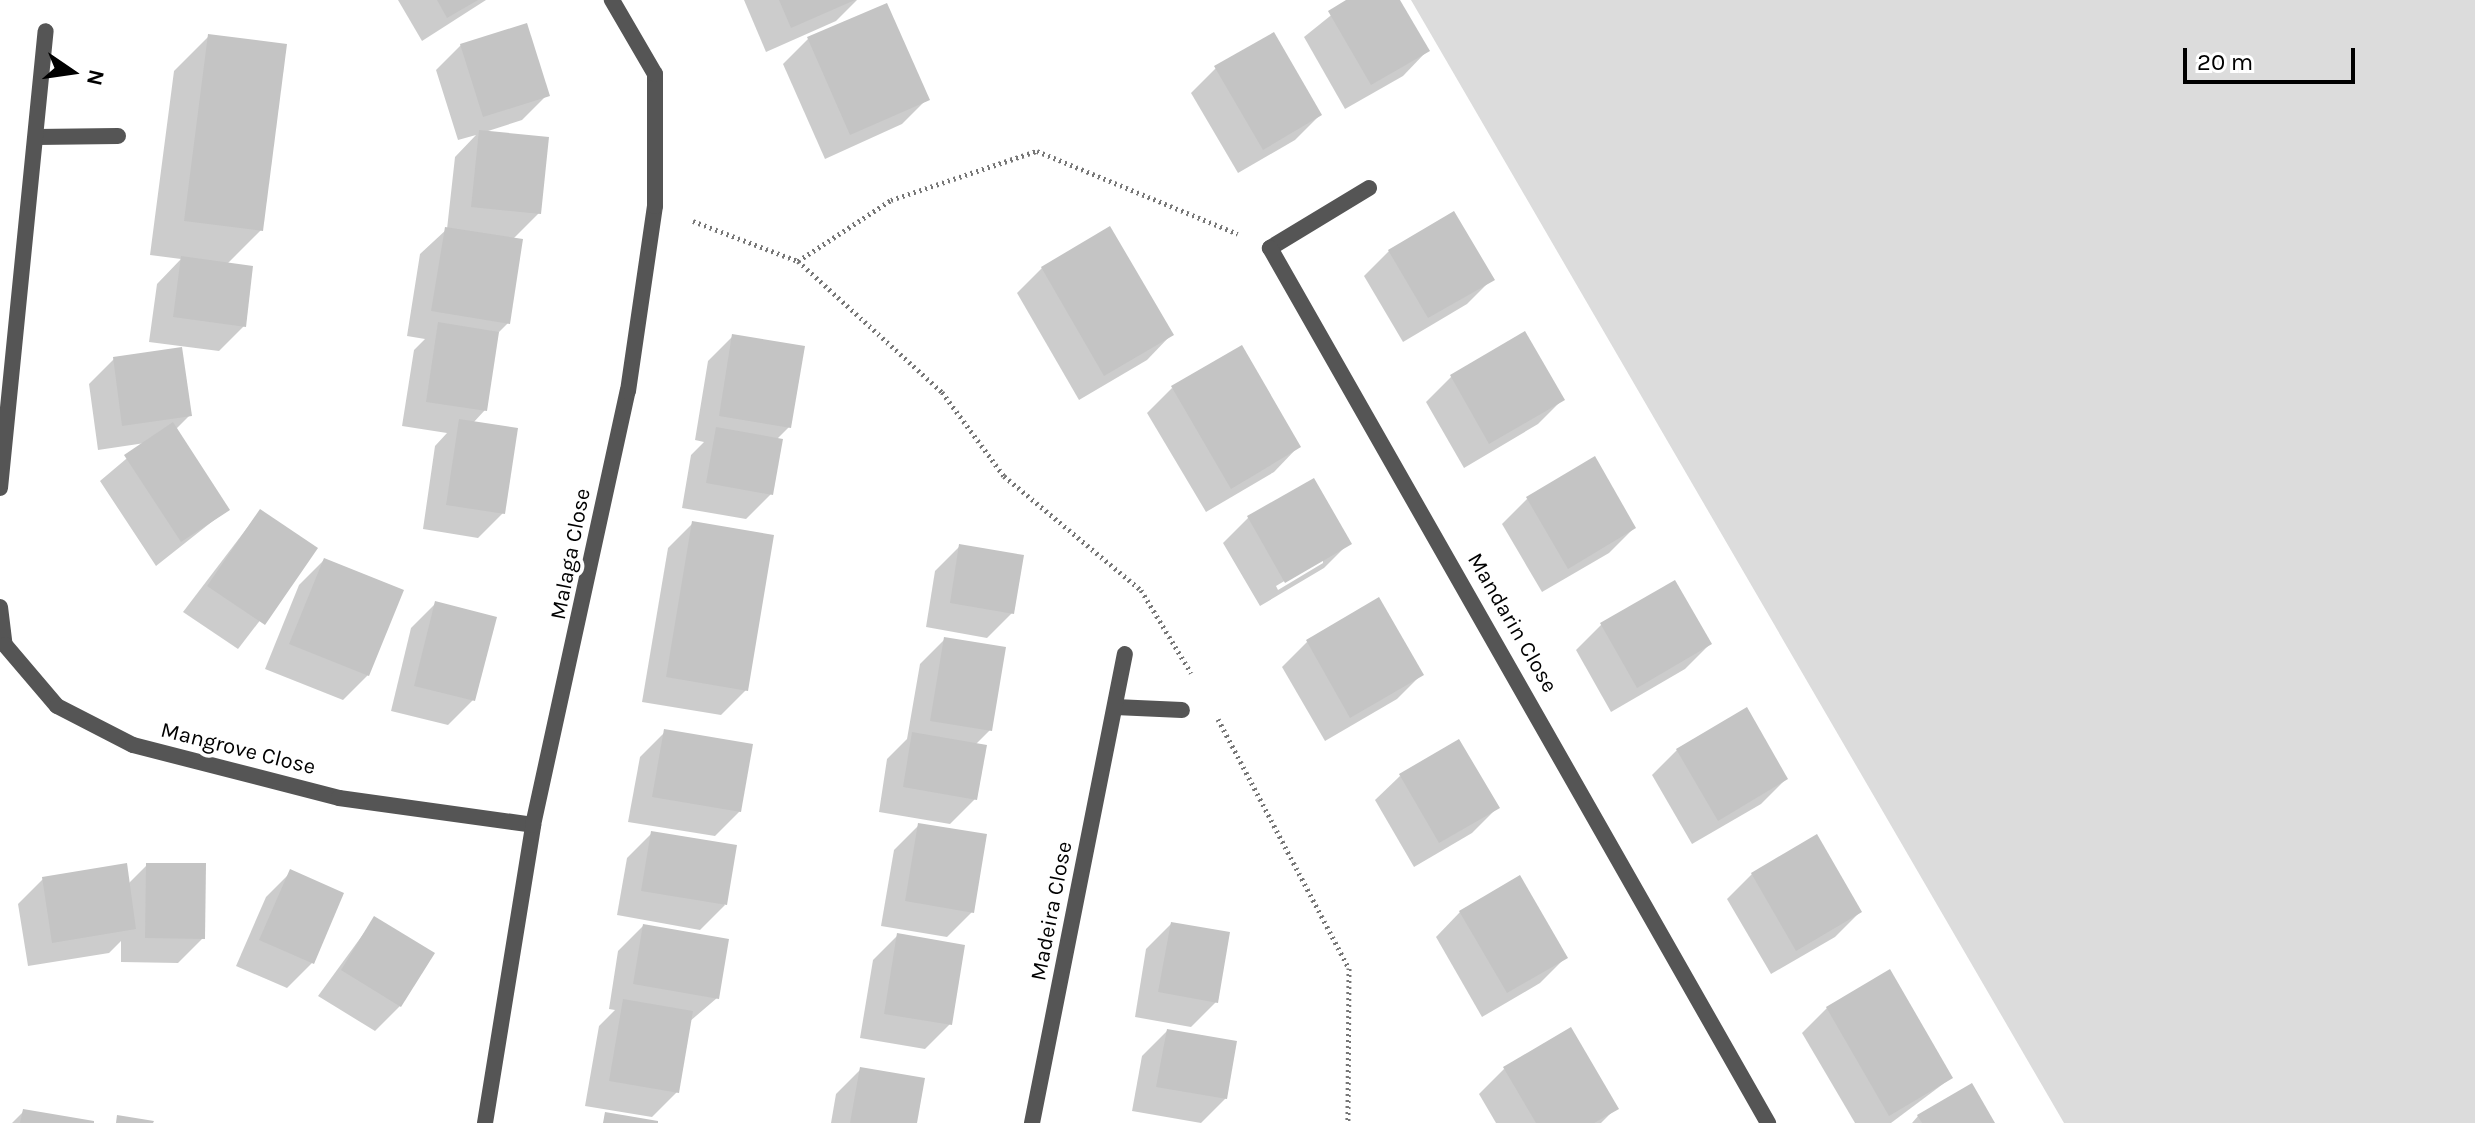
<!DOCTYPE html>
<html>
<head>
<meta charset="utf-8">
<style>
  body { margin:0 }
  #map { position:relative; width:2475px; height:1123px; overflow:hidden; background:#fff; font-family:Karla,sans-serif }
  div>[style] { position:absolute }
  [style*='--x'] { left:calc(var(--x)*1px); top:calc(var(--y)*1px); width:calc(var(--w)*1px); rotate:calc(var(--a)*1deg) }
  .green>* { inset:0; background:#dcdcdc }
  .shadow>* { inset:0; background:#0003 }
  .building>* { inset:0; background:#c4c4c4 }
  .path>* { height:5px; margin-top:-2.5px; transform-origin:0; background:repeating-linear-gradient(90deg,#777 0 2px,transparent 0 6px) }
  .street>* { height:16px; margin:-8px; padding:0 8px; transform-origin:8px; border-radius:8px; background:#555 }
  span { translate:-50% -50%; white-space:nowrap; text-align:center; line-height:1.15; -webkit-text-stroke:8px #fff; paint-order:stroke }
  .street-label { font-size:22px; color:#000 }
  .north { position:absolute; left:32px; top:32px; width:80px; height:80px; -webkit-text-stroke:6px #fff; paint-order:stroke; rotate:103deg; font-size:22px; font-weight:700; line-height:32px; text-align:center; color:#000 }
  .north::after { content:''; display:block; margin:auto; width:28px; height:36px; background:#000; clip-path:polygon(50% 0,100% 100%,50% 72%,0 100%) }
  .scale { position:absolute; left:2183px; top:48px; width:172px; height:36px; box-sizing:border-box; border:4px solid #000; border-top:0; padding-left:10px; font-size:24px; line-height:28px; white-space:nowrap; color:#000; -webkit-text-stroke:6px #fff; paint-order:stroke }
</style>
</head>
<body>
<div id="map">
  <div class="green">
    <div style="clip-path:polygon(1411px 0,2475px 0,2475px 1123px,2064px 1123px)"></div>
  </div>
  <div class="shadow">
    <div style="clip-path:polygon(398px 0,486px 0,422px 41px)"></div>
    <div style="clip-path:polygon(744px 0,857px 0,836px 21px,766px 52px)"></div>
    <div style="clip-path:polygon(1350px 0,1398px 0,1427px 51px,1403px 76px,1345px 109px,1304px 37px)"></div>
    <div style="clip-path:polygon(209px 36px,261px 230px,227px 264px,244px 326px,219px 351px,149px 342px,157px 284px,181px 259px,150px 255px,174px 71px)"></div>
    <div style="clip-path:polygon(808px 39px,927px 99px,902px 124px,825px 159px,783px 64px)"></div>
    <div style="clip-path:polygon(461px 45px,547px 95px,522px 120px,485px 132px,539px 213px,513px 239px,508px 323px,497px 334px,485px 410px,473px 423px,503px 513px,478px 538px,423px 529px,435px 446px,447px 433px,402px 426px,414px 350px,425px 339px,407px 336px,420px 254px,447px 229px,455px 157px,476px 135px,458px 140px,436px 70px)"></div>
    <div style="clip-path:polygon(1216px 68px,1320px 115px,1295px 140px,1238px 173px,1191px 93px)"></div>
    <div style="clip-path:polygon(1389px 251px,1492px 279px,1467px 304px,1403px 342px,1364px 276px)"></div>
    <div style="clip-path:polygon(1042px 268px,1171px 335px,1147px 360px,1079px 400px,1017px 293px)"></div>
    <div style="clip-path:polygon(1524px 334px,1563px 399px,1538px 424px,1464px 468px,1426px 402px,1451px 377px)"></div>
    <div style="clip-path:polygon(733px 336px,789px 427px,776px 440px,771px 494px,746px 519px,682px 508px,691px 455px,704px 442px,695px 440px,708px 361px)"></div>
    <div style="clip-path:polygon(114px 359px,190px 415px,175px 430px,228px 509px,156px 566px,100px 481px,145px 443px,98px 450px,89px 384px)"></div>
    <div style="clip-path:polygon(1172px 388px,1298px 447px,1274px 472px,1206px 512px,1147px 413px)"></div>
    <div style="clip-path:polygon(evenodd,1313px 481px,1349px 543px,1324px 568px,1260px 606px,1223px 543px,1248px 518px,1313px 481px,1323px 558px,1323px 563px,1278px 590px,1276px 586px,1323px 558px)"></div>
    <div style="clip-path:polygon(1527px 499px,1634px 528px,1609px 553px,1542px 592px,1502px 524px)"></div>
    <div style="clip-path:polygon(260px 511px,315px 549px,238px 649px,183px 612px)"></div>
    <div style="clip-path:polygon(693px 523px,746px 690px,721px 715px,642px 702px,668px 548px)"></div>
    <div style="clip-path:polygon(960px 546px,1012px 613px,987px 638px,926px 627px,935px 571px)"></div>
    <div style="clip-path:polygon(324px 560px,368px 675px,343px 700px,265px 669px,299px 585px)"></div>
    <div style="clip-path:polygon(1674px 582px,1710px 644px,1685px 669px,1611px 712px,1576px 650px,1601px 625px)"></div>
    <div style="clip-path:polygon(436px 603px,473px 700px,448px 725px,391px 711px,411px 628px)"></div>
    <div style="clip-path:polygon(945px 639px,990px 730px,975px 745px,975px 799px,950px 824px,879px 812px,887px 759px,907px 739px,920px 664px)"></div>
    <div style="clip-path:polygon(1307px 642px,1422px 674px,1397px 699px,1325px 741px,1282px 667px)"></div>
    <div style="clip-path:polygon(665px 732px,740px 811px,715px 836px,628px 822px,640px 757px)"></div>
    <div style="clip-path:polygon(1677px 750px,1786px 779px,1761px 804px,1692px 844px,1652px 775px)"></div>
    <div style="clip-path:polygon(1400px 776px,1497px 808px,1472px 833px,1414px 867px,1375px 800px)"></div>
    <div style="clip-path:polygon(919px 825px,972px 912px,947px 937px,881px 926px,894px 850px)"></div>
    <div style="clip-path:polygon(652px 833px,725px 905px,700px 930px,617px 915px,627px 858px)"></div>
    <div style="clip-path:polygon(147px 865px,203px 938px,178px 963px,121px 962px,121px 941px,109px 953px,28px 966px,18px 904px,43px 879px,128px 884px)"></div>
    <div style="clip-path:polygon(291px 872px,312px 963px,287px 988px,236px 966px,266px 897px)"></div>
    <div style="clip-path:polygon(1752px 874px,1860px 912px,1835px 937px,1771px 974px,1727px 899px)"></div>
    <div style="clip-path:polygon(1460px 912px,1565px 958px,1540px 983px,1482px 1017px,1436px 937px)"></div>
    <div style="clip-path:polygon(375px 918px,400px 1006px,375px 1031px,318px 996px)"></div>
    <div style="clip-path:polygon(1171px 924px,1216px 1002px,1191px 1027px,1135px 1017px,1146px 949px)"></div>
    <div style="clip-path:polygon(643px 926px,717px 998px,689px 1022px,677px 1092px,652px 1117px,585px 1106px,599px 1026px,615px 1010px,609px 1009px,618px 951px)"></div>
    <div style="clip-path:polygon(898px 935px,950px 1024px,925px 1049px,860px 1038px,873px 960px)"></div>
    <div style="clip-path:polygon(1827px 1008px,1951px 1078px,1891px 1123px,1855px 1123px,1802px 1033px)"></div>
    <div style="clip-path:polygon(1167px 1031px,1226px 1098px,1201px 1123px,1132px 1111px,1142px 1056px)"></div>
    <div style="clip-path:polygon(861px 1069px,915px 1123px,831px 1123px,836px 1094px)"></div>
    <div style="clip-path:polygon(1504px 1069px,1616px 1108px,1601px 1123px,1496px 1123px,1479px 1094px)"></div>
    <div style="clip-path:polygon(24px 1111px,91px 1123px,12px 1123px)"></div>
    <div style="clip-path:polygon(1918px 1116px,1993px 1123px,1912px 1123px)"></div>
  </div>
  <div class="building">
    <div style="clip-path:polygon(437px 0,478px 0,447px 18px)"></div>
    <div style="clip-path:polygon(779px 0,855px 0,791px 28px)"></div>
    <div style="clip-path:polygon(1346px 0,1400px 0,1430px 51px,1371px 85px,1328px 11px)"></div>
    <div style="clip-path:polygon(887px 3px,930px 100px,850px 135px,807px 37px)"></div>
    <div style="clip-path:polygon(527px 23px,550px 96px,483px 117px,460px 44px)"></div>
    <div style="clip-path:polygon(1274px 32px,1322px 115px,1263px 150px,1214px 66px)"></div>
    <div style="clip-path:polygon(208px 34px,287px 44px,263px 231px,184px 221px)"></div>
    <div style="clip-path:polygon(479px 130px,549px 137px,541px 214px,471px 207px)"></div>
    <div style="clip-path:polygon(1454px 211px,1495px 280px,1428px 318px,1388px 250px)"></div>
    <div style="clip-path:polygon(1110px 226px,1174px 335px,1104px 376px,1041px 267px)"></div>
    <div style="clip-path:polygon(445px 227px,523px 239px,510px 324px,431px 311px)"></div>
    <div style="clip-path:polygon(181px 256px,253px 266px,246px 327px,173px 317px)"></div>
    <div style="clip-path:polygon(438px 322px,499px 332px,487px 411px,426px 402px)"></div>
    <div style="clip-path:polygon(1525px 331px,1565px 400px,1489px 444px,1450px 375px)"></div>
    <div style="clip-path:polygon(732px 334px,805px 346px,791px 428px,719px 416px)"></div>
    <div style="clip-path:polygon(1242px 345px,1301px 447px,1231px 489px,1171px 386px)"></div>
    <div style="clip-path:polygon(182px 347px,192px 416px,122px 426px,113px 357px)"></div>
    <div style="clip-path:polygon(459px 419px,518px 428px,505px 514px,446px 505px)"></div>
    <div style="clip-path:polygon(173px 422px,230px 510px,181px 542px,124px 455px)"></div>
    <div style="clip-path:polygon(716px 427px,783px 439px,773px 495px,706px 483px)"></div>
    <div style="clip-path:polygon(1595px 456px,1636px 528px,1568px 569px,1526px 497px)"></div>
    <div style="clip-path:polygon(1314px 478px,1352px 544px,1285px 583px,1247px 516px)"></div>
    <div style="clip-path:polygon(260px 509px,318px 548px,265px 625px,207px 586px)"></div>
    <div style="clip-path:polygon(692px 521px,774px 535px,748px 691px,666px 677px)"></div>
    <div style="clip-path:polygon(959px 544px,1024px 555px,1014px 614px,950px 603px)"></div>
    <div style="clip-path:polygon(324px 558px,404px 590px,369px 676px,289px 644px)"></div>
    <div style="clip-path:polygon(1675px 580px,1712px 644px,1637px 688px,1600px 623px)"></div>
    <div style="clip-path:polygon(1379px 597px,1424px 675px,1350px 718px,1306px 640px)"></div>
    <div style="clip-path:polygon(435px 601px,497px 617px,475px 701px,414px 686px)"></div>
    <div style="clip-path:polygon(944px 637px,1006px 647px,992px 731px,930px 721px)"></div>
    <div style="clip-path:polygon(1747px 707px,1788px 779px,1718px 821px,1676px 749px)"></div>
    <div style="clip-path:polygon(664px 729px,753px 744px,741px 812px,652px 797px)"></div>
    <div style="clip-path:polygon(912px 732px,987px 745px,977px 800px,903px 787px)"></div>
    <div style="clip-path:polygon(1459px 739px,1500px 808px,1439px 843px,1399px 774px)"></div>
    <div style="clip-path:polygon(918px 823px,987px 834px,974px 913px,905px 901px)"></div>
    <div style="clip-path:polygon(651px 831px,737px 845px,727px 905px,641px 891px)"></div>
    <div style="clip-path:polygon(1817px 834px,1862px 912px,1796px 951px,1751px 873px)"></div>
    <div style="clip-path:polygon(127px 863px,136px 929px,52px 943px,42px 877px)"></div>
    <div style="clip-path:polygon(146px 863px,206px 863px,205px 939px,145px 938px)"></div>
    <div style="clip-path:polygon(290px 869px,344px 893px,314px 964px,259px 940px)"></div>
    <div style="clip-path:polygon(1520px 875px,1568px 958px,1507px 993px,1459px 911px)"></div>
    <div style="clip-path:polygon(374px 916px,435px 953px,401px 1007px,341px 970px)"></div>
    <div style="clip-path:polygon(1171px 922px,1230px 932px,1218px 1003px,1158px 992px)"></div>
    <div style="clip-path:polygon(643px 924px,729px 939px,719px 999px,633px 984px)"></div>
    <div style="clip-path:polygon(897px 933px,965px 945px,952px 1025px,884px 1014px)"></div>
    <div style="clip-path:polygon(1890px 969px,1953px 1078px,1889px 1116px,1826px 1007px)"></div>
    <div style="clip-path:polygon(623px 999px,693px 1011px,679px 1093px,609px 1081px)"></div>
    <div style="clip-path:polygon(1571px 1027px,1619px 1109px,1594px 1123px,1536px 1123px,1503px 1067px)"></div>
    <div style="clip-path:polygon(1167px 1029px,1237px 1041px,1227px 1099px,1156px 1087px)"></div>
    <div style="clip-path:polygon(860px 1067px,925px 1078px,917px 1123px,850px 1123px)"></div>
    <div style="clip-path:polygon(1972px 1083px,1995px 1123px,1922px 1123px,1917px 1115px)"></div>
    <div style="clip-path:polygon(23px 1109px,94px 1121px,94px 1123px,20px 1123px)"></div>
    <div style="clip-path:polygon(605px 1112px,658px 1121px,658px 1123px,603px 1123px)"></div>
    <div style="clip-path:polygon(117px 1115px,154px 1121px,153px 1123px,116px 1123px)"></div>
  </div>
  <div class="path">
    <div style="--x:693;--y:221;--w:112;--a:20.9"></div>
    <div style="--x:798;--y:261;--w:195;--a:42.3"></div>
    <div style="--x:942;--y:392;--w:104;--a:53.6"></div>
    <div style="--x:1004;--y:476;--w:178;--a:39.8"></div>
    <div style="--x:1141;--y:590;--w:97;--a:58.9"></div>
    <div style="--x:798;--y:261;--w:111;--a:-33.3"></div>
    <div style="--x:891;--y:200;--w:154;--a:-18.6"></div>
    <div style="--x:1037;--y:151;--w:217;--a:22.4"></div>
    <div style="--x:1218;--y:719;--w:281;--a:62.3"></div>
    <div style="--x:1349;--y:968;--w:155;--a:90.4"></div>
  </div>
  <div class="street">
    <div style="--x:36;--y:137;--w:82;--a:-0.7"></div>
    <div style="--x:1369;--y:188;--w:116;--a:148.8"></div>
    <div style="--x:1270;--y:248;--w:1007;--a:60.35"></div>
    <div style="--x:0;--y:488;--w:459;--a:-84.3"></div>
    <div style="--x:0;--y:607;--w:38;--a:83"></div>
    <div style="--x:5;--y:645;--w:80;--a:49.6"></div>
    <div style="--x:57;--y:706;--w:85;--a:27.2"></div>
    <div style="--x:133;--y:745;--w:213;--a:14.4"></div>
    <div style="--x:339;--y:798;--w:196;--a:7.9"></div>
    <div style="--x:1115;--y:707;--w:67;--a:2.6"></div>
    <div style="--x:485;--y:1123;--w:302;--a:-80.8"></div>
    <div style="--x:533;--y:825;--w:444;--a:-77.7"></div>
    <div style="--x:628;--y:391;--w:187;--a:-81.7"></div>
    <div style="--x:655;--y:206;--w:132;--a:-90"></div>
    <div style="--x:655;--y:74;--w:86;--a:-120.2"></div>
    <div style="--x:1032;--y:1123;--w:478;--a:-78.8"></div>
  </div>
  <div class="street-label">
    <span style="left:571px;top:554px;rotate:-79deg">Malaga Close</span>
    <span style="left:1512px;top:623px;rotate:60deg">Mandarin Close</span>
    <span style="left:238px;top:749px;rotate:14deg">Mangrove Close</span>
    <span style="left:1052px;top:911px;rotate:-79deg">Madeira Close</span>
  </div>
  <div class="north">N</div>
  <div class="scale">20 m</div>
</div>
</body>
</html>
